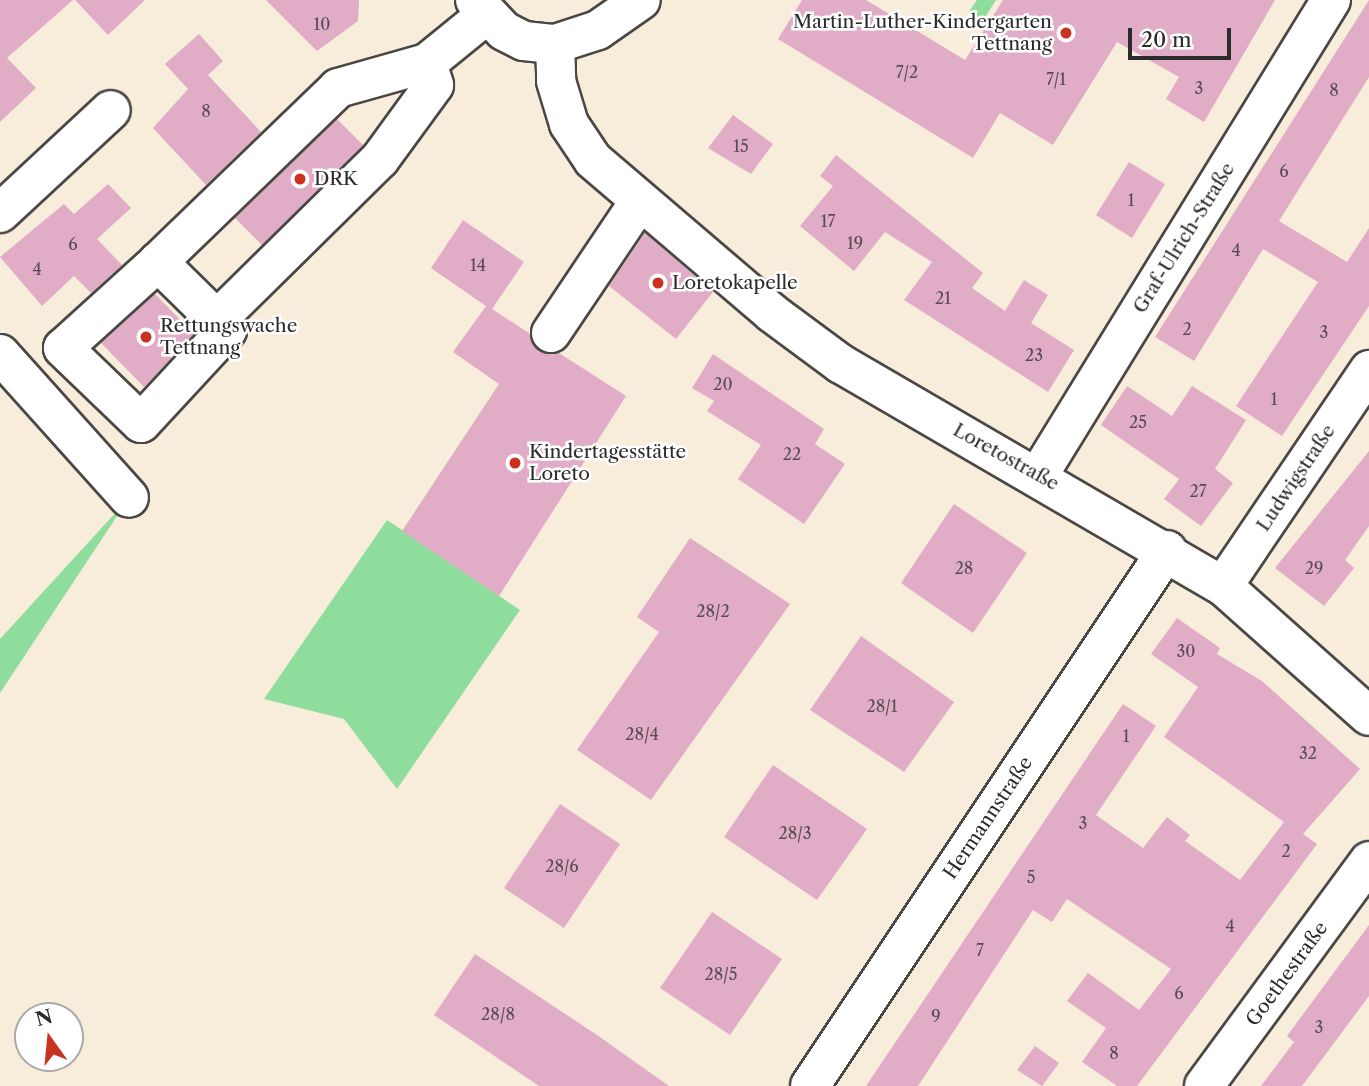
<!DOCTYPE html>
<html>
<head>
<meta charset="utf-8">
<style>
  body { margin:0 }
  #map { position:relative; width:1369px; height:1086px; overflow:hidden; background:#f8ecdb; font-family:"Libre Caslon Text",serif }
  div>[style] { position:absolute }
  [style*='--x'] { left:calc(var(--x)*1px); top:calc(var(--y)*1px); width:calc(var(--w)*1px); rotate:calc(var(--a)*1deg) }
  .green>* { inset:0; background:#8edd9c }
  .building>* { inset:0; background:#e1adc6 }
  .roads { filter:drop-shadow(2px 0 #4a4845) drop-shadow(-2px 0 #4a4845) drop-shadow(0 2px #4a4845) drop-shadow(0 -2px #4a4845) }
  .minor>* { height:38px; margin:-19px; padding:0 19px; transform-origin:19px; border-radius:19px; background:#fff }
  .major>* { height:38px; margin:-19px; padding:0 19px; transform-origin:19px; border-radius:19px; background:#fff }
  .dots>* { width:19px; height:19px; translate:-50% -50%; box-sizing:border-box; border:4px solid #fff; border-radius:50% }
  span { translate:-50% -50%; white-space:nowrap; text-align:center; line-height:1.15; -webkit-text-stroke:5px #fff; paint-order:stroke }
  .number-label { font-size:16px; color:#584c52 }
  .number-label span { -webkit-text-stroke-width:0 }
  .poi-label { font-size:19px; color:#2b2b2b }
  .right { translate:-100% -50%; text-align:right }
  .left { translate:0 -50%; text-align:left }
  .street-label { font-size:19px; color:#2b2b2b }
  .north { position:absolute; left:14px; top:1002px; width:70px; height:70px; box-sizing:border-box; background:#fff; border:2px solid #aaa; border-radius:50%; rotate:345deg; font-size:19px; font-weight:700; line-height:28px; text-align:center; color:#2b2b2b }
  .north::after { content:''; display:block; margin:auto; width:24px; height:32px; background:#c8321e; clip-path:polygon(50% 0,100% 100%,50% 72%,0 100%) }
  .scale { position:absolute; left:1128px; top:28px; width:103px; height:32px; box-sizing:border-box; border:4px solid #2b2b2b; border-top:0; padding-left:9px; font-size:21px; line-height:24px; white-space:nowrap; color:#2b2b2b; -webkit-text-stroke:5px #fff; paint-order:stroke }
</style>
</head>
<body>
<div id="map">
  <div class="green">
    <div style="clip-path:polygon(977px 0,996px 0,982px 22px,968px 13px)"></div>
    <div style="clip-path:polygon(129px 498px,0 693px,0 639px)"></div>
    <div style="clip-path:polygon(387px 520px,520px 610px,397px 789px,344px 719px,264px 699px)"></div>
  </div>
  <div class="building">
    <div style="clip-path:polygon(0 0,73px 0,7px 58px,36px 88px,0 122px)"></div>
    <div style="clip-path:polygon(75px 0,145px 0,108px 35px)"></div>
    <div style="clip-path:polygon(266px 0,359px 0,358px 21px,317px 51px)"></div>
    <div style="clip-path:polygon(802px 0,866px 0,965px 60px,1003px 0,1275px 0,1204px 122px,1166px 99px,1179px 77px,1117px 42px,1053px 145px,1000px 113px,973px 158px,778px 39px)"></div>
    <div style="clip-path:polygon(1369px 0,1369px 77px,1279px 221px,1347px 262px,1369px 228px,1369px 306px,1282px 436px,1236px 406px,1318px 282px,1263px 249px,1194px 361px,1155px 337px)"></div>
    <div style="clip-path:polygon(199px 34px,223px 61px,208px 75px,261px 132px,206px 185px,153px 128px,188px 89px,165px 64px)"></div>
    <div style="clip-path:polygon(733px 115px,773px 144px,751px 174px,708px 148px)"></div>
    <div style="clip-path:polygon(337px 119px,363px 145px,262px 245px,235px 218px)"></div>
    <div style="clip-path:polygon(836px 155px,983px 273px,972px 288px,1005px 311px,1024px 280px,1048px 295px,1031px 323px,1074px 350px,1048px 392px,904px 300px,932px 262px,885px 232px,854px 271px,800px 226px,833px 186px,820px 176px)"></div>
    <div style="clip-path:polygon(1129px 162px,1165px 184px,1132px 238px,1096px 215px)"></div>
    <div style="clip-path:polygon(108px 184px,131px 208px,97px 239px,122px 265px,91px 293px,74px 276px,42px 306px,0 257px,64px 204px,74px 214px)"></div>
    <div style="clip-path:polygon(463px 220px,524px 262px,492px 309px,529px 333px,539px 351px,559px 353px,626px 396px,499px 596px,402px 531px,499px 384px,453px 352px,486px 306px,431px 268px)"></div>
    <div style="clip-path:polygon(645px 233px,713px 292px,676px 339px,609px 286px)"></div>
    <div style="clip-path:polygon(155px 294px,194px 334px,144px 387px,101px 343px)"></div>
    <div style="clip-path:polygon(713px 354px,824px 429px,815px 444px,845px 464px,804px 524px,738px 479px,761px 445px,707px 411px,714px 401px,692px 388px)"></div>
    <div style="clip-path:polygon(1127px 386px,1172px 416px,1192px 386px,1246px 420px,1215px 469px,1233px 483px,1201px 526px,1164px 499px,1179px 479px,1101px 425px)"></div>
    <div style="clip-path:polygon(1369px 451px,1369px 526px,1345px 560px,1354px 568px,1324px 606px,1275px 568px)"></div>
    <div style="clip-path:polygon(954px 504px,1027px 553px,973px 633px,901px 583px)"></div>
    <div style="clip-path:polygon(690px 538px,790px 604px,651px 800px,577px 750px,659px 632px,637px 617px)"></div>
    <div style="clip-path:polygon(1177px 618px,1220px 648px,1217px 654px,1262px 681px,1360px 769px,1303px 834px,1317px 844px,1137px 1086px,1117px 1086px,1082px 1062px,1106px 1028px,1067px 1001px,1088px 973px,1139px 1010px,1171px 969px,1067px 899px,1052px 922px,1033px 910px,918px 1086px,866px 1086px,1123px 704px,1156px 726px,1096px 815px,1143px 848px,1167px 817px,1190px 835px,1185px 841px,1240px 880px,1284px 822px,1164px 737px,1198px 687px,1151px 654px)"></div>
    <div style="clip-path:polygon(861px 636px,954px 702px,904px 772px,810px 710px)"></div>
    <div style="clip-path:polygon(773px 765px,867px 829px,817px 900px,724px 837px)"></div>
    <div style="clip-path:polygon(560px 804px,620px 844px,564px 928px,504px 888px)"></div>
    <div style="clip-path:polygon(712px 912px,782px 959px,730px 1035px,660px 988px)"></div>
    <div style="clip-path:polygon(1369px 925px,1369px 996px,1302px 1086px,1261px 1086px,1294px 1042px,1287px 1036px)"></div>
    <div style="clip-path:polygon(475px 954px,597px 1035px,669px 1086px,539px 1086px,434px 1015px)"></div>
    <div style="clip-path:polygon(1035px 1046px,1059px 1063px,1042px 1086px,1017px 1070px)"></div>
  </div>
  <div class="roads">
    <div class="minor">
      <div style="--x:555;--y:44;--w:37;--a:88"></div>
      <div style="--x:556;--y:81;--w:45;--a:73.2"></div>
      <div style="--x:569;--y:124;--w:43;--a:56.3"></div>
      <div style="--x:593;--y:160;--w:235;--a:40.5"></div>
      <div style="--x:772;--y:313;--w:86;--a:36.5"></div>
      <div style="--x:841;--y:364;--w:442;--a:30.2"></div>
      <div style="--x:1223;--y:586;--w:195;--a:41.7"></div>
      <div style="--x:427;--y:63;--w:23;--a:72"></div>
      <div style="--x:434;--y:85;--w:92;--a:126.1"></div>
      <div style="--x:380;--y:159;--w:229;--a:135.4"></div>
      <div style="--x:217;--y:320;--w:83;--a:-135.5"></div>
      <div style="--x:158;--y:262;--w:250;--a:-44"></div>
      <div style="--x:338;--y:88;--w:92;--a:-15.7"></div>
      <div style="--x:427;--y:63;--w:76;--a:-39.1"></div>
      <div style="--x:0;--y:213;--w:151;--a:-42.9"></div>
      <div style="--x:158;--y:262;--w:128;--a:137.8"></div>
      <div style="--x:63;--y:348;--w:108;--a:43.9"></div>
      <div style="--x:141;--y:423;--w:127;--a:-47.2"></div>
      <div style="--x:227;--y:330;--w:14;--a:-135"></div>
      <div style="--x:551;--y:333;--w:158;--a:-56.1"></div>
      <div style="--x:0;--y:354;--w:193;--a:48.1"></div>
      <div style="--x:1038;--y:476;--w:559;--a:-58.39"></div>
      <div style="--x:1223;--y:586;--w:261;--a:-55.9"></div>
      <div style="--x:810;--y:1086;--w:644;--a:-56.33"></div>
      <div style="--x:1204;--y:1086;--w:279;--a:-53.7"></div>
    </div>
    <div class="major">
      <div style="--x:475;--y:0;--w:42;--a:46.9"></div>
      <div style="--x:504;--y:31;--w:22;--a:27"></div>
      <div style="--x:524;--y:41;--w:31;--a:6"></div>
      <div style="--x:555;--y:44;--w:45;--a:-18"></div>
      <div style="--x:598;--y:30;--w:52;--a:-34.9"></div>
    </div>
  </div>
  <div class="dots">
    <div style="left:1066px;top:33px;background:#c8321e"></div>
    <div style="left:300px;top:179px;background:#c8321e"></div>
    <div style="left:658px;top:283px;background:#c8321e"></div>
    <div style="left:146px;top:337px;background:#c8321e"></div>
    <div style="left:515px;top:463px;background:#c8321e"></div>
  </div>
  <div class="number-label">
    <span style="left:322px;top:24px">10</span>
    <span style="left:907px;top:72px">7/2</span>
    <span style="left:1056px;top:79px">7/1</span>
    <span style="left:1199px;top:88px">3</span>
    <span style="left:1334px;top:90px">8</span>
    <span style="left:206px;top:111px">8</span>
    <span style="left:741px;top:146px">15</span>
    <span style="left:1284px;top:171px">6</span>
    <span style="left:1131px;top:200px">1</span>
    <span style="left:828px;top:221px">17</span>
    <span style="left:855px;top:243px">19</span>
    <span style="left:73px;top:244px">6</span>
    <span style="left:1236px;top:250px">4</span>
    <span style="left:478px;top:265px">14</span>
    <span style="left:37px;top:269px">4</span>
    <span style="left:943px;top:298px">21</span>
    <span style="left:1187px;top:329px">2</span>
    <span style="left:1324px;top:332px">3</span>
    <span style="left:1034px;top:355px">23</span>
    <span style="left:723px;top:384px">20</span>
    <span style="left:1274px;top:399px">1</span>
    <span style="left:1138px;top:422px">25</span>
    <span style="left:792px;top:454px">22</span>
    <span style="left:1198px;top:491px">27</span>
    <span style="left:964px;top:568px">28</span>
    <span style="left:1314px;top:568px">29</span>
    <span style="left:713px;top:611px">28/2</span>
    <span style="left:1186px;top:651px">30</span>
    <span style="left:882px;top:706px">28/1</span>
    <span style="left:642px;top:734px">28/4</span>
    <span style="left:1126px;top:736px">1</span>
    <span style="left:1308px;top:753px">32</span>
    <span style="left:1083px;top:823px">3</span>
    <span style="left:795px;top:833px">28/3</span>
    <span style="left:1286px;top:851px">2</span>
    <span style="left:562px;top:866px">28/6</span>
    <span style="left:1031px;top:877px">5</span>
    <span style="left:1230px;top:926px">4</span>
    <span style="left:980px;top:950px">7</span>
    <span style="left:721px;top:974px">28/5</span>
    <span style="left:1179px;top:993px">6</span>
    <span style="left:498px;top:1014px">28/8</span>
    <span style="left:936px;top:1016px">9</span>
    <span style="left:1319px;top:1027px">3</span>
    <span style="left:1114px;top:1053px">8</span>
  </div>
  <div class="poi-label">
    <span class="right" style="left:1052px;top:33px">Martin-Luther-Kindergarten<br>Tettnang</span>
    <span class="left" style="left:314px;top:179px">DRK</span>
    <span class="left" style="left:672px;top:283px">Loretokapelle</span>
    <span class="left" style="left:160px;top:337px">Rettungswache<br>Tettnang</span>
    <span class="left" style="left:529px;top:463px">Kindertagesstätte<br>Loreto</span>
  </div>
  <div class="street-label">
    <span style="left:1184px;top:238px;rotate:-58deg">Graf-Ulrich-Straße</span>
    <span style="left:1006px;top:457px;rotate:29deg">Loretostraße</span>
    <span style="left:1296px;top:478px;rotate:-56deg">Ludwigstraße</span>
    <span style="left:988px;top:818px;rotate:-56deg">Hermannstraße</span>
    <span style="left:1287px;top:974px;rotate:-54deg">Goethestraße</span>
  </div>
  <div class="north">N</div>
  <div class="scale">20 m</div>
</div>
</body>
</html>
